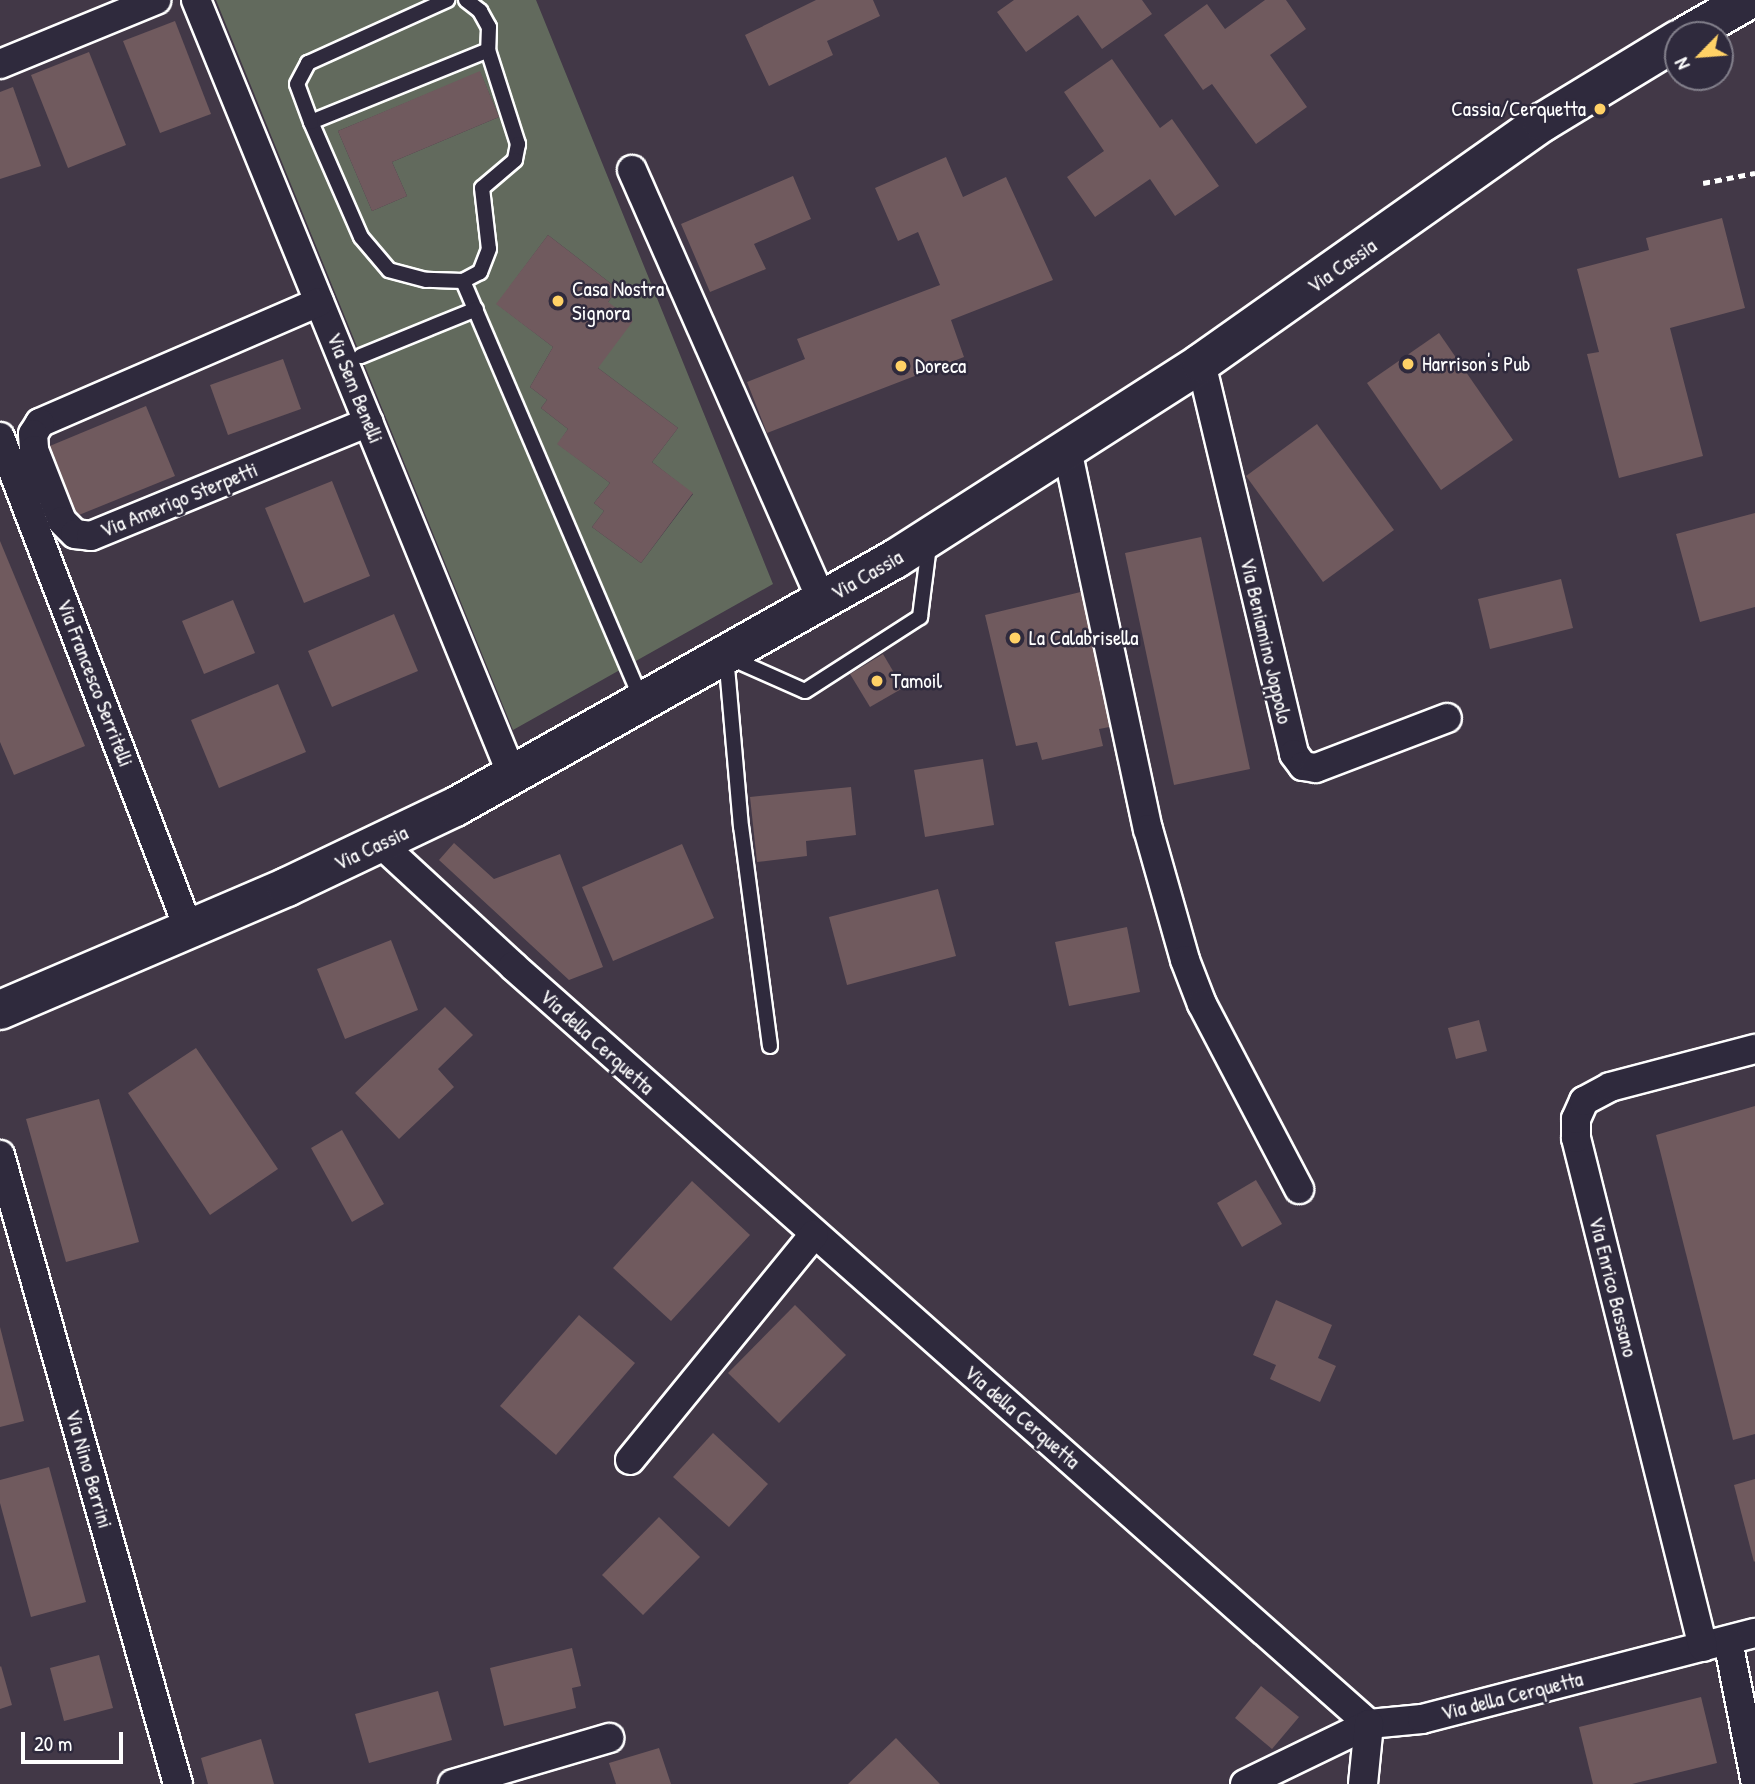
<!DOCTYPE html>
<html>
<head>
<meta charset="utf-8">
<style>
  body { margin:0 }
  #map { position:relative; width:1755px; height:1784px; overflow:hidden; background:#423847; font-family:"Patrick Hand",sans-serif }
  div>[style] { position:absolute }
  [style*='--x'] { left:calc(var(--x)*1px); top:calc(var(--y)*1px); width:calc(var(--w)*1px); rotate:calc(var(--a)*1deg) }
  .green>* { inset:0; background:#626a5d }
  .building>* { inset:0; background:#705a5e }
  .path>* { height:4.5px; margin-top:-2.25px; transform-origin:0; background:repeating-linear-gradient(90deg,#fff 0 7px,transparent 0 12px) }
  .roads { filter:drop-shadow(2px 0 #fff) drop-shadow(-2px 0 #fff) drop-shadow(0 2px #fff) drop-shadow(0 -2px #fff) }
  .lane>* { height:14px; margin:-7px; padding:0 7px; transform-origin:7px; border-radius:7px; background:#2f2a3d }
  .street>* { height:28px; margin:-14px; padding:0 14px; transform-origin:14px; border-radius:14px; background:#2f2a3d }
  .primary>* { height:38px; margin:-19px; padding:0 19px; transform-origin:19px; border-radius:19px; background:#2f2a3d }
  .dots>* { width:19px; height:19px; translate:-50% -50%; box-sizing:border-box; border:4px solid #2f2a3d; border-radius:50% }
  span { translate:-50% -50%; white-space:nowrap; text-align:center; line-height:1.15; -webkit-text-stroke:5px #2f2a3d; paint-order:stroke }
  .poi-label { font-size:21px; color:#fff }
  .right { translate:-100% -50%; text-align:right }
  .left { translate:0 -50%; text-align:left }
  .street-label { font-size:21px; color:#fff }
  .north { position:absolute; left:1664px; top:21px; width:70px; height:70px; box-sizing:border-box; background:#2f2a3d; border:2px solid #827f8b; border-radius:50%; rotate:245deg; font-size:19px; font-weight:700; line-height:28px; text-align:center; color:#fff }
  .north::after { content:''; display:block; margin:auto; width:24px; height:32px; background:#ffd166; clip-path:polygon(50% 0,100% 100%,50% 72%,0 100%) }
  .scale { position:absolute; left:21px; top:1732px; width:102px; height:32px; box-sizing:border-box; border:4px solid #fff; border-top:0; padding-left:9px; font-size:21px; line-height:24px; white-space:nowrap; color:#fff; -webkit-text-stroke:5px #2f2a3d; paint-order:stroke }
</style>
</head>
<body>
<div id="map">
  <div class="green">
    <div style="clip-path:polygon(evenodd,216px 0,536px 0,773px 584px,513px 730px,216px 0,480px 72px,499px 117px,392px 162px,407px 196px,372px 211px,338px 131px,480px 72px,216px 0,548px 235px,618px 289px,608px 302px,598px 368px,678px 428px,652px 462px,693px 494px,641px 563px,592px 527px,604px 511px,594px 503px,610px 483px,558px 444px,568px 429px,541px 408px,547px 400px,530px 387px,553px 347px,497px 304px,548px 235px)"></div>
  </div>
  <div class="building">
    <div style="clip-path:polygon(816px 0,873px 0,880px 16px,827px 41px,833px 55px,769px 86px,745px 35px)"></div>
    <div style="clip-path:polygon(1014px 0,1142px 0,1152px 14px,1102px 49px,1078px 15px,1026px 52px,997px 12px)"></div>
    <div style="clip-path:polygon(1265px 0,1286px 0,1306px 29px,1270px 55px,1307px 107px,1256px 144px,1212px 84px,1203px 90px,1164px 35px,1207px 4px,1225px 29px)"></div>
    <div style="clip-path:polygon(175px 21px,211px 114px,160px 133px,123px 41px)"></div>
    <div style="clip-path:polygon(89px 52px,126px 145px,68px 168px,31px 75px)"></div>
    <div style="clip-path:polygon(1112px 59px,1160px 128px,1172px 119px,1219px 186px,1175px 216px,1150px 179px,1095px 217px,1067px 177px,1104px 151px,1064px 92px)"></div>
    <div style="clip-path:polygon(480px 71px,499px 117px,392px 162px,407px 196px,372px 211px,338px 131px)"></div>
    <div style="clip-path:polygon(13px 87px,41px 166px,0 179px,0 92px)"></div>
    <div style="clip-path:polygon(946px 157px,963px 197px,1006px 177px,1053px 280px,951px 320px,964px 357px,767px 433px,747px 382px,805px 359px,797px 339px,940px 285px,918px 232px,898px 241px,875px 188px)"></div>
    <div style="clip-path:polygon(793px 176px,811px 219px,754px 244px,766px 269px,710px 292px,681px 224px)"></div>
    <div style="clip-path:polygon(1722px 218px,1745px 308px,1670px 328px,1703px 456px,1619px 478px,1587px 354px,1599px 352px,1577px 269px,1649px 250px,1646px 238px)"></div>
    <div style="clip-path:polygon(548px 235px,618px 289px,608px 302px,633px 321px,598px 368px,678px 428px,652px 462px,693px 493px,641px 563px,592px 527px,604px 511px,594px 503px,610px 483px,557px 444px,568px 429px,541px 408px,547px 400px,530px 387px,553px 347px,496px 304px)"></div>
    <div style="clip-path:polygon(1439px 333px,1513px 440px,1441px 490px,1367px 383px)"></div>
    <div style="clip-path:polygon(283px 359px,301px 409px,228px 435px,210px 385px)"></div>
    <div style="clip-path:polygon(146px 406px,175px 476px,74px 517px,45px 448px)"></div>
    <div style="clip-path:polygon(1317px 424px,1394px 530px,1323px 582px,1246px 476px)"></div>
    <div style="clip-path:polygon(332px 481px,370px 576px,304px 603px,265px 508px)"></div>
    <div style="clip-path:polygon(1755px 513px,1755px 607px,1700px 622px,1676px 534px)"></div>
    <div style="clip-path:polygon(1201px 537px,1250px 769px,1174px 785px,1125px 553px)"></div>
    <div style="clip-path:polygon(0 541px,85px 746px,14px 775px,0 742px)"></div>
    <div style="clip-path:polygon(1561px 579px,1573px 628px,1490px 649px,1478px 599px)"></div>
    <div style="clip-path:polygon(1089px 590px,1120px 725px,1099px 729px,1103px 746px,1042px 760px,1037px 742px,1016px 746px,985px 615px)"></div>
    <div style="clip-path:polygon(233px 600px,255px 653px,204px 674px,182px 621px)"></div>
    <div style="clip-path:polygon(394px 614px,418px 671px,332px 707px,308px 651px)"></div>
    <div style="clip-path:polygon(883px 654px,903px 688px,870px 707px,850px 674px)"></div>
    <div style="clip-path:polygon(278px 684px,306px 752px,219px 788px,191px 720px)"></div>
    <div style="clip-path:polygon(983px 759px,994px 825px,925px 837px,914px 770px)"></div>
    <div style="clip-path:polygon(851px 787px,856px 835px,806px 841px,807px 856px,757px 862px,750px 797px)"></div>
    <div style="clip-path:polygon(454px 843px,494px 879px,560px 854px,603px 967px,569px 980px,439px 860px)"></div>
    <div style="clip-path:polygon(682px 844px,714px 918px,613px 961px,582px 887px)"></div>
    <div style="clip-path:polygon(938px 889px,956px 956px,847px 985px,829px 917px)"></div>
    <div style="clip-path:polygon(1127px 927px,1140px 992px,1069px 1006px,1055px 942px)"></div>
    <div style="clip-path:polygon(391px 940px,418px 1010px,345px 1039px,317px 969px)"></div>
    <div style="clip-path:polygon(445px 1007px,473px 1035px,438px 1069px,454px 1087px,399px 1139px,355px 1093px)"></div>
    <div style="clip-path:polygon(1479px 1020px,1487px 1051px,1456px 1059px,1448px 1028px)"></div>
    <div style="clip-path:polygon(196px 1048px,278px 1169px,210px 1215px,128px 1093px)"></div>
    <div style="clip-path:polygon(99px 1099px,139px 1242px,66px 1262px,26px 1119px)"></div>
    <div style="clip-path:polygon(1755px 1106px,1755px 1434px,1733px 1440px,1656px 1135px)"></div>
    <div style="clip-path:polygon(342px 1130px,384px 1204px,352px 1222px,311px 1148px)"></div>
    <div style="clip-path:polygon(1256px 1180px,1282px 1224px,1242px 1247px,1217px 1203px)"></div>
    <div style="clip-path:polygon(692px 1181px,750px 1235px,671px 1321px,613px 1268px)"></div>
    <div style="clip-path:polygon(1276px 1300px,1332px 1325px,1318px 1358px,1336px 1366px,1320px 1402px,1270px 1379px,1276px 1365px,1253px 1355px)"></div>
    <div style="clip-path:polygon(795px 1305px,846px 1355px,779px 1423px,728px 1373px)"></div>
    <div style="clip-path:polygon(579px 1315px,635px 1363px,556px 1455px,500px 1406px)"></div>
    <div style="clip-path:polygon(0 1327px,24px 1421px,0 1427px)"></div>
    <div style="clip-path:polygon(713px 1433px,768px 1484px,729px 1527px,673px 1477px)"></div>
    <div style="clip-path:polygon(49px 1467px,86px 1602px,31px 1617px,0 1503px,0 1480px)"></div>
    <div style="clip-path:polygon(1755px 1479px,1755px 1561px,1754px 1562px,1734px 1485px)"></div>
    <div style="clip-path:polygon(659px 1517px,700px 1557px,643px 1615px,602px 1575px)"></div>
    <div style="clip-path:polygon(572px 1648px,581px 1686px,572px 1688px,576px 1708px,504px 1726px,490px 1668px)"></div>
    <div style="clip-path:polygon(99px 1655px,113px 1708px,64px 1721px,50px 1668px)"></div>
    <div style="clip-path:polygon(1px 1666px,12px 1705px,0 1709px,0 1667px)"></div>
    <div style="clip-path:polygon(1261px 1686px,1299px 1717px,1272px 1749px,1235px 1718px)"></div>
    <div style="clip-path:polygon(438px 1691px,452px 1740px,369px 1763px,355px 1714px)"></div>
    <div style="clip-path:polygon(1701px 1697px,1717px 1763px,1632px 1784px,1593px 1784px,1579px 1727px)"></div>
    <div style="clip-path:polygon(896px 1738px,940px 1784px,848px 1784px)"></div>
    <div style="clip-path:polygon(261px 1739px,274px 1784px,208px 1784px,201px 1758px)"></div>
    <div style="clip-path:polygon(659px 1748px,671px 1784px,616px 1784px,609px 1763px)"></div>
  </div>
  <div class="path">
    <div style="--x:1703;--y:183;--w:53;--a:-10.9"></div>
  </div>
  <div class="roads">
    <div class="lane">
      <div style="--x:466;--y:0;--w:18;--a:38"></div>
      <div style="--x:480;--y:11;--w:18;--a:61"></div>
      <div style="--x:489;--y:27;--w:23;--a:92"></div>
      <div style="--x:488;--y:50;--w:99;--a:72.3"></div>
      <div style="--x:518;--y:144;--w:16;--a:101"></div>
      <div style="--x:515;--y:160;--w:43;--a:139.7"></div>
      <div style="--x:482;--y:188;--w:61;--a:83.5"></div>
      <div style="--x:489;--y:249;--w:25;--a:111"></div>
      <div style="--x:480;--y:272;--w:19;--a:152"></div>
      <div style="--x:463;--y:281;--w:37;--a:-178"></div>
      <div style="--x:426;--y:280;--w:38;--a:-165"></div>
      <div style="--x:389;--y:270;--w:43;--a:-130.3"></div>
      <div style="--x:361;--y:237;--w:125;--a:-113.5"></div>
      <div style="--x:311;--y:122;--w:191;--a:-22.1"></div>
      <div style="--x:311;--y:122;--w:40;--a:-110.2"></div>
      <div style="--x:297;--y:84;--w:24;--a:-62"></div>
      <div style="--x:308;--y:63;--w:153;--a:-24.4"></div>
      <div style="--x:463;--y:281;--w:454;--a:66.9"></div>
      <div style="--x:361;--y:356;--w:124;--a:-22.2"></div>
      <div style="--x:770;--y:1046;--w:221;--a:-97.5"></div>
      <div style="--x:741;--y:827;--w:172;--a:-95"></div>
      <div style="--x:726;--y:656;--w:86;--a:23.9"></div>
      <div style="--x:805;--y:691;--w:137;--a:-32.8"></div>
      <div style="--x:920;--y:617;--w:72;--a:-82.8"></div>
    </div>
    <div class="street">
      <div style="--x:196;--y:0;--w:839;--a:67.81"></div>
      <div style="--x:0;--y:64;--w:169;--a:-22.3"></div>
      <div style="--x:632;--y:170;--w:471;--a:66.2"></div>
      <div style="--x:319;--y:302;--w:304;--a:156.6"></div>
      <div style="--x:40;--y:423;--w:13;--a:122"></div>
      <div style="--x:33;--y:434;--w:16;--a:86"></div>
      <div style="--x:34;--y:450;--w:76;--a:68.5"></div>
      <div style="--x:62;--y:521;--w:18;--a:45"></div>
      <div style="--x:75;--y:534;--w:16;--a:7"></div>
      <div style="--x:91;--y:536;--w:300;--a:-22.3"></div>
      <div style="--x:1201;--y:363;--w:402;--a:76.6"></div>
      <div style="--x:1294;--y:754;--w:15;--a:53"></div>
      <div style="--x:1303;--y:766;--w:13;--a:9"></div>
      <div style="--x:1316;--y:768;--w:140;--a:-20.9"></div>
      <div style="--x:0;--y:437;--w:528;--a:69.02"></div>
      <div style="--x:1067;--y:449;--w:389;--a:78"></div>
      <div style="--x:1148;--y:829;--w:136;--a:74.2"></div>
      <div style="--x:1185;--y:960;--w:47;--a:68.9"></div>
      <div style="--x:1202;--y:1004;--w:209;--a:62.3"></div>
      <div style="--x:381;--y:844;--w:180;--a:42.7"></div>
      <div style="--x:513;--y:966;--w:1143;--a:41.53"></div>
      <div style="--x:1369;--y:1724;--w:53;--a:-5.4"></div>
      <div style="--x:1422;--y:1719;--w:344;--a:-14.5"></div>
      <div style="--x:0;--y:1155;--w:654;--a:74.2"></div>
      <div style="--x:630;--y:1460;--w:291;--a:-50.8"></div>
      <div style="--x:1728;--y:1641;--w:141;--a:78.9"></div>
      <div style="--x:1703;--y:1647;--w:525;--a:-104.01"></div>
      <div style="--x:1576;--y:1138;--w:19;--a:-90"></div>
      <div style="--x:1576;--y:1119;--w:20;--a:-66"></div>
      <div style="--x:1584;--y:1101;--w:30;--a:-28"></div>
      <div style="--x:1610;--y:1087;--w:150;--a:-14.7"></div>
      <div style="--x:453;--y:1784;--w:163;--a:-16.4"></div>
      <div style="--x:1245;--y:1784;--w:138;--a:-25.8"></div>
      <div style="--x:1363;--y:1784;--w:60;--a:-84.3"></div>
    </div>
    <div class="primary">
      <div style="--x:1687;--y:35;--w:70;--a:-29.8"></div>
      <div style="--x:0;--y:1010;--w:312;--a:-23.2"></div>
      <div style="--x:287;--y:887;--w:186;--a:-25.5"></div>
      <div style="--x:455;--y:807;--w:505;--a:-29.41"></div>
      <div style="--x:895;--y:559;--w:363;--a:-32.6"></div>
      <div style="--x:1201;--y:363;--w:418;--a:-35.2"></div>
      <div style="--x:1543;--y:122;--w:158;--a:-31.3"></div>
    </div>
  </div>
  <div class="dots">
    <div style="left:1600px;top:109px;background:#ffd166"></div>
    <div style="left:558px;top:301px;background:#ffd166"></div>
    <div style="left:1408px;top:364px;background:#ffd166"></div>
    <div style="left:901px;top:366px;background:#ffd166"></div>
    <div style="left:1015px;top:638px;background:#ffd166"></div>
    <div style="left:877px;top:681px;background:#ffd166"></div>
  </div>
  <div class="poi-label">
    <span class="right" style="left:1586px;top:109px">Cassia/Cerquetta</span>
    <span class="left" style="left:572px;top:301px">Casa Nostra<br>Signora</span>
    <span class="left" style="left:1422px;top:364px">Harrison's Pub</span>
    <span class="left" style="left:915px;top:366px">Doreca</span>
    <span class="left" style="left:1029px;top:638px">La Calabrisella</span>
    <span class="left" style="left:891px;top:681px">Tamoil</span>
  </div>
  <div class="street-label">
    <span style="left:1342px;top:266px;rotate:-35deg">Via Cassia</span>
    <span style="left:355px;top:388px;rotate:68deg">Via Sem Benelli</span>
    <span style="left:179px;top:500px;rotate:-22deg">Via Amerigo Sterpetti</span>
    <span style="left:867px;top:575px;rotate:-30deg">Via Cassia</span>
    <span style="left:1266px;top:641px;rotate:77deg">Via Beniamino Joppolo</span>
    <span style="left:95px;top:683px;rotate:69deg">Via Francesco Serritelli</span>
    <span style="left:371px;top:848px;rotate:-25deg">Via Cassia</span>
    <span style="left:597px;top:1042px;rotate:42deg">Via della Cerquetta</span>
    <span style="left:1613px;top:1287px;rotate:76deg">Via Enrico Bassano</span>
    <span style="left:1022px;top:1417px;rotate:41deg">Via della Cerquetta</span>
    <span style="left:89px;top:1469px;rotate:74deg">Via Nino Berrini</span>
    <span style="left:1512px;top:1696px;rotate:-14deg">Via della Cerquetta</span>
  </div>
  <div class="north">N</div>
  <div class="scale">20 m</div>
</div>
</body>
</html>
